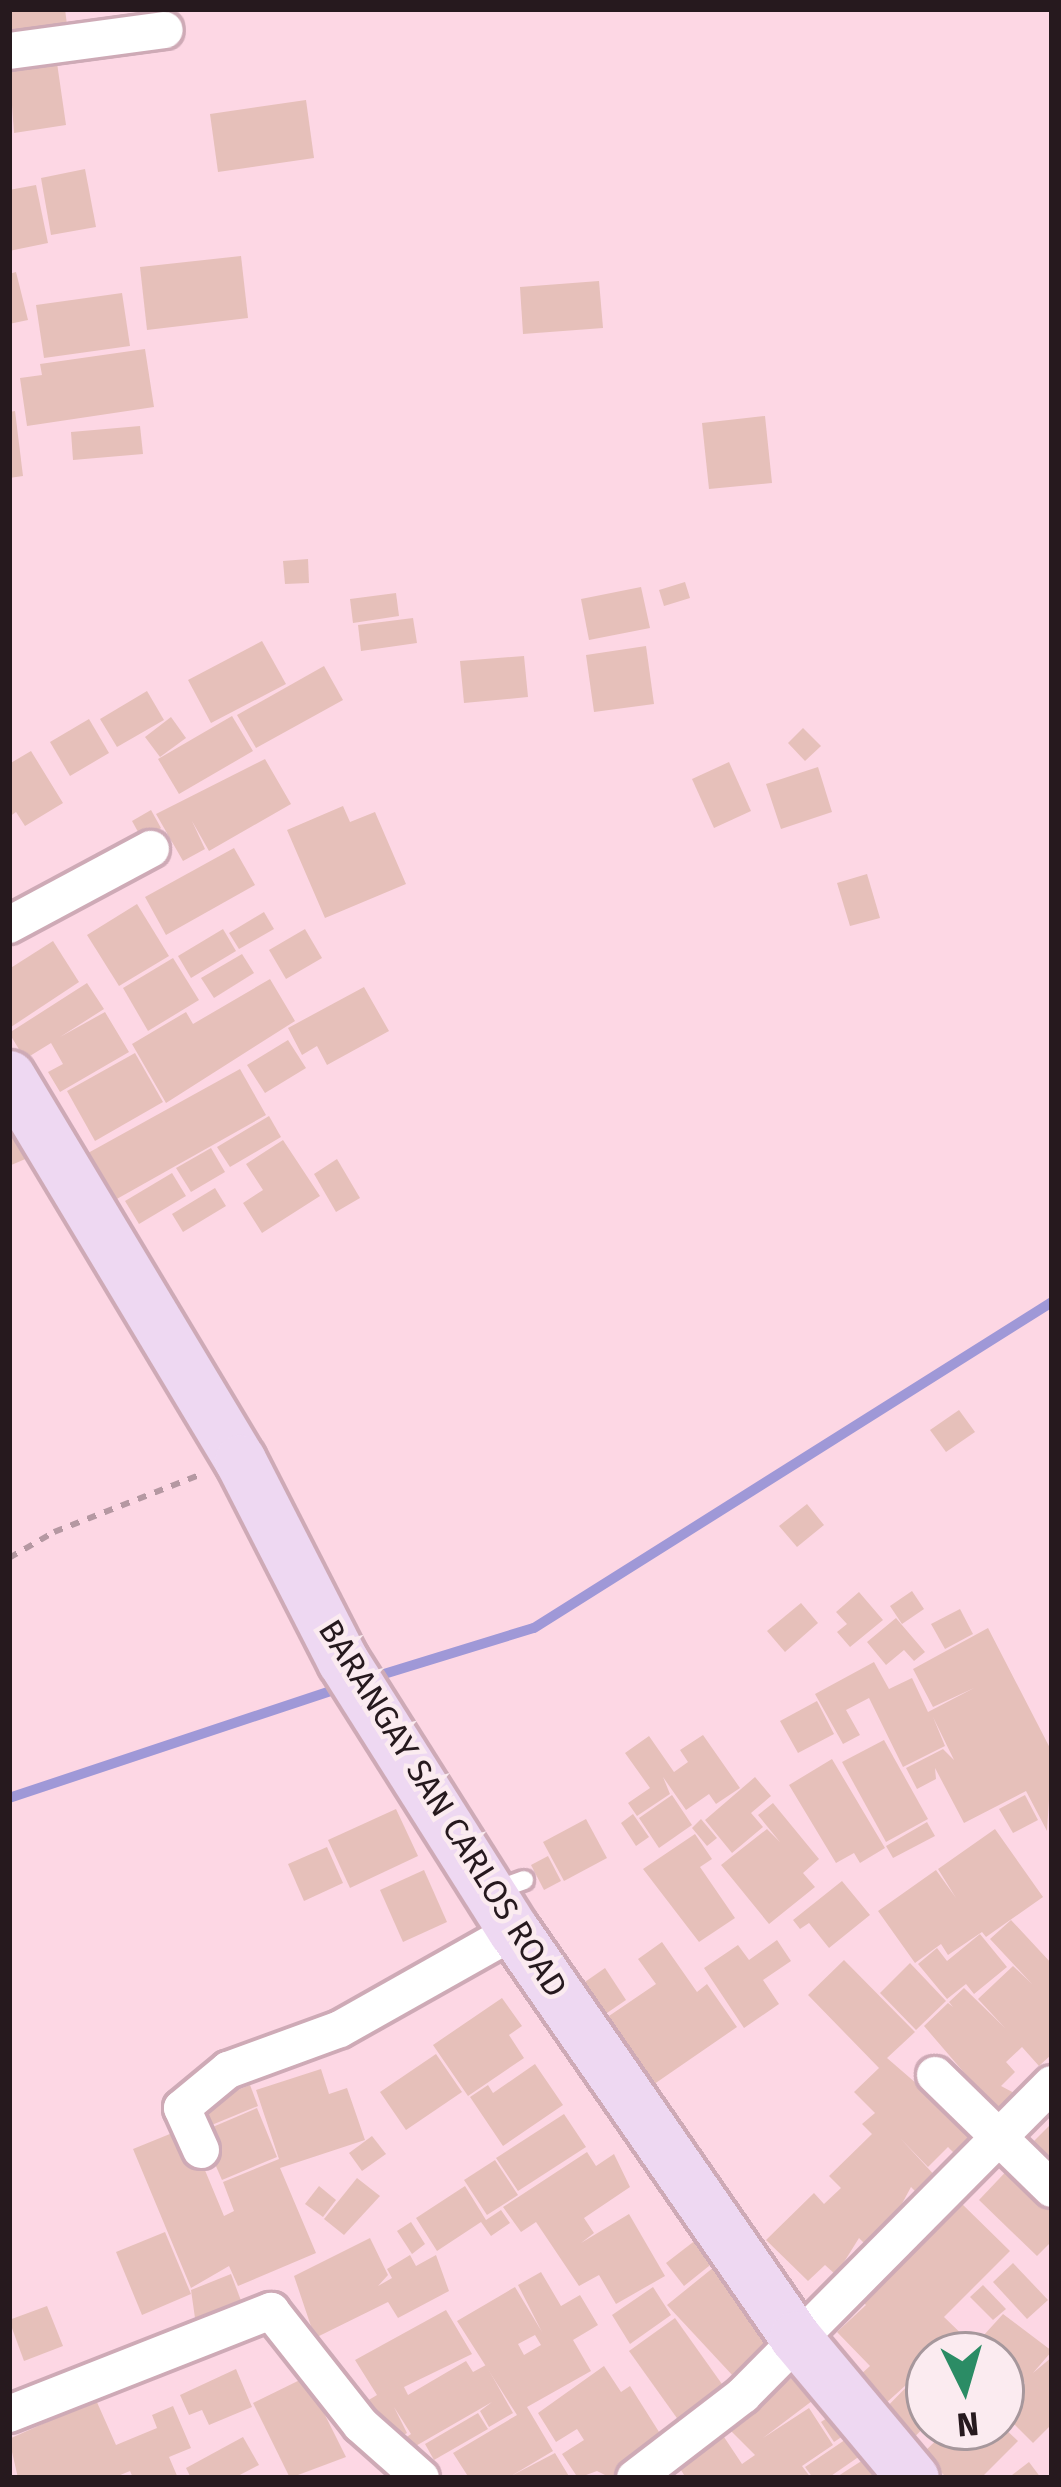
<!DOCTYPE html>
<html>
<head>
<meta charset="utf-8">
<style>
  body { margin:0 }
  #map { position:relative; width:1061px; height:2487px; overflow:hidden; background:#fdd7e4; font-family:"Fira Sans",sans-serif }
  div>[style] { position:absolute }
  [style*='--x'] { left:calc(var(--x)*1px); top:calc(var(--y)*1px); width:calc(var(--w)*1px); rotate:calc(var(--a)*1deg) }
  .stream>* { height:10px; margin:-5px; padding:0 5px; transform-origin:5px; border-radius:5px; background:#9f98d7 }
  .building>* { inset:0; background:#e6c0ba }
  .path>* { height:6px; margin-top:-3px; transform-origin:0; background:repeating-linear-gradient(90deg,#b598a2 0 9px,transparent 0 18px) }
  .roads { filter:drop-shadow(3px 0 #ceaab6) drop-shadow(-3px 0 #ceaab6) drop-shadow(0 3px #ceaab6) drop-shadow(0 -3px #ceaab6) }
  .lane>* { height:18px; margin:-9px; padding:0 9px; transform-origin:9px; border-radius:9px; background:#fff }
  .street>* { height:36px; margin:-18px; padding:0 18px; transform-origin:18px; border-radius:18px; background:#fff }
  .secondary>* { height:51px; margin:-25.5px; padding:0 25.5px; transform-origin:25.5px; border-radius:25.5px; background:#eed8f2 }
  span { translate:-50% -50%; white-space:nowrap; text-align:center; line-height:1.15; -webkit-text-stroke:9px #fbebf0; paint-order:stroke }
  .street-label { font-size:33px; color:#26191e }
  .frame { position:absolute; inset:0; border:12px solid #26191e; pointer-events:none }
  .north { position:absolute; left:905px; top:2331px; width:120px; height:120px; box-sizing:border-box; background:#fbebf0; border:3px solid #a6979c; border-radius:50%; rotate:175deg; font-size:33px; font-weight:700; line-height:48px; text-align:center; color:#26191e }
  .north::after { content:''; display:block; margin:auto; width:42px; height:54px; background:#2b8c65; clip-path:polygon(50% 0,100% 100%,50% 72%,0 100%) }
</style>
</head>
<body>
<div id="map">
  <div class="stream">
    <div style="--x:371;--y:1678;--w:170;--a:-17.1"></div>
    <div style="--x:534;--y:1628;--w:612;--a:-32.18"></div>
    <div style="--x:9;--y:1798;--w:351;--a:-18.4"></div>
  </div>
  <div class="building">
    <div style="clip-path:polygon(9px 9px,65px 9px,67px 25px,9px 32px)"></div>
    <div style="clip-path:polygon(56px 56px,66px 125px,14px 133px,9px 63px)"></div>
    <div style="clip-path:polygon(306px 100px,314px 158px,218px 172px,210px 114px)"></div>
    <div style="clip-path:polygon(85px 169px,96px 227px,51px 235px,41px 178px)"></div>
    <div style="clip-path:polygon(36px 185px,48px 243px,9px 251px,9px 190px)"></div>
    <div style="clip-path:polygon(241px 256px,248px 318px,147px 330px,140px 267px)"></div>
    <div style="clip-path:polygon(16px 272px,28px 320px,9px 324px,9px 274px)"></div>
    <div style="clip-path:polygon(599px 281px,603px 328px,523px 334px,520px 287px)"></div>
    <div style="clip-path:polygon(122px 293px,130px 346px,44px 358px,36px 305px)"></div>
    <div style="clip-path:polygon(145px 349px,154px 407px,27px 426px,20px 378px,42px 375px,40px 364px)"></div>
    <div style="clip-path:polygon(15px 411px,23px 476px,9px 478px,9px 412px)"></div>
    <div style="clip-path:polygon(765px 416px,772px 483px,709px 489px,702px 423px)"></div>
    <div style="clip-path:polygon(140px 426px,143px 454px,73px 460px,71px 432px)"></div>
    <div style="clip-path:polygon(308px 559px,309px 583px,285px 584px,283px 561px)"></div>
    <div style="clip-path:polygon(685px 582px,690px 598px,664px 606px,659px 590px)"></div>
    <div style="clip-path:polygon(641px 587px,650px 628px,589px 640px,581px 599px)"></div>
    <div style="clip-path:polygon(396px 593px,399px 616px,353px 623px,350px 599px)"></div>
    <div style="clip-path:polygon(413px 618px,417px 643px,361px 651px,358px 625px)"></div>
    <div style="clip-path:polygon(262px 641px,286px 684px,211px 723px,188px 680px)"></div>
    <div style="clip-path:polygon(646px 646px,654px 704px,594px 712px,586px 655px)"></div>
    <div style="clip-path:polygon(524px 656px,528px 697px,464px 703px,460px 661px)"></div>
    <div style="clip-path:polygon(324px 666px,343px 700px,256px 748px,237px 715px)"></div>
    <div style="clip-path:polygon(147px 691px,164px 720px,117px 747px,100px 719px)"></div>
    <div style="clip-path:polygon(232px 716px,253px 751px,179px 794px,158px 759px)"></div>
    <div style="clip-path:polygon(171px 717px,186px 738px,160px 757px,145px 737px)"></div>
    <div style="clip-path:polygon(89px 719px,109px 753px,70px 776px,50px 742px)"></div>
    <div style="clip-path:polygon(803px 728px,821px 746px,805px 761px,788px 743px)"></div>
    <div style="clip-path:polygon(31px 751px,63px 803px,25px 826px,16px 812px,9px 817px,9px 764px)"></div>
    <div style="clip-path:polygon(265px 759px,291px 804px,209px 851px,192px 821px,205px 849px,183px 861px,156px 814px)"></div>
    <div style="clip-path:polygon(729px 762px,751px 811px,714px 828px,692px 779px)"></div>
    <div style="clip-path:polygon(818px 767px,832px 812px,781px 829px,766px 784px)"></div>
    <div style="clip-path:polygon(343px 806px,350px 822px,375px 812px,406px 884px,325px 918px,287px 830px)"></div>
    <div style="clip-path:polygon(151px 810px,161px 828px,142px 839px,132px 821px)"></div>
    <div style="clip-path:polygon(234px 848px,255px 885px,166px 935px,145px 897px)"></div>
    <div style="clip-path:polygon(867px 874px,880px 918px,850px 926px,837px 883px)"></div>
    <div style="clip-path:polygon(137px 904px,169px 956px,119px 986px,87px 935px)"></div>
    <div style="clip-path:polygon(264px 912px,274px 929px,239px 949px,229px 933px)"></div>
    <div style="clip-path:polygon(223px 929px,236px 951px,191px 978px,178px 956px)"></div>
    <div style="clip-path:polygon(305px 929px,322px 958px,286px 979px,269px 950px)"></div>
    <div style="clip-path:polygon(53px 941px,79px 982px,11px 1027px,9px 969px)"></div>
    <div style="clip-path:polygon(242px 954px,254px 973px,214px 998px,201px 978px)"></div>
    <div style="clip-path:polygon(173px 958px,199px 1000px,148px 1031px,123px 988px)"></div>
    <div style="clip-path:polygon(270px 979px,295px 1021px,166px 1103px,132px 1044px,186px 1012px,193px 1024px)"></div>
    <div style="clip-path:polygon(87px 983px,104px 1009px,60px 1037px,105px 1012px,129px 1052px,60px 1092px,48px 1072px,63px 1064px,51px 1043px,25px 1059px,9px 1033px)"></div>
    <div style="clip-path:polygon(364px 987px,389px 1031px,327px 1065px,317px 1046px,302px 1055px,288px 1028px)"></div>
    <div style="clip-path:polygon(288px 1040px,306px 1068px,265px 1093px,247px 1065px)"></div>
    <div style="clip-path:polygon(135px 1053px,163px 1102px,95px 1141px,67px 1091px)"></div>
    <div style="clip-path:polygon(240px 1069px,266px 1115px,115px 1200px,88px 1153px)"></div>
    <div style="clip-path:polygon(269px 1116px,281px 1137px,230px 1167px,217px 1147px)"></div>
    <div style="clip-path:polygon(9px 1120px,30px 1157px,9px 1166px)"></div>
    <div style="clip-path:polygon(283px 1140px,320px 1196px,262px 1233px,243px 1203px,263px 1190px,246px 1164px)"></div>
    <div style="clip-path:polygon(211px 1148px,225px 1172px,191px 1192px,176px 1168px)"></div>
    <div style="clip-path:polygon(337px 1159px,360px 1198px,336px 1212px,314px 1174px)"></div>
    <div style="clip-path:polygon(172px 1173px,186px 1196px,139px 1224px,125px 1201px)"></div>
    <div style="clip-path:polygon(215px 1188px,226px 1206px,183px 1232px,172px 1214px)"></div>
    <div style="clip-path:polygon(959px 1410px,975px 1432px,946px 1452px,930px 1430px)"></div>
    <div style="clip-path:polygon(807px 1504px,824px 1525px,797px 1547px,779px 1526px)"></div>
    <div style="clip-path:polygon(912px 1591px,924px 1609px,902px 1624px,890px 1606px)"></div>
    <div style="clip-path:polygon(859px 1592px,883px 1620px,850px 1647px,837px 1632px,847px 1624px,836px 1612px)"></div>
    <div style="clip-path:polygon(801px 1603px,818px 1623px,785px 1652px,767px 1631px)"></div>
    <div style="clip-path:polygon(960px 1609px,973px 1634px,945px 1649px,931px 1624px)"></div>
    <div style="clip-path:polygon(896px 1618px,925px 1652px,914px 1661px,904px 1650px,886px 1665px,867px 1642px)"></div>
    <div style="clip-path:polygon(988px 1628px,1052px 1752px,1047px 1831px,1026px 1791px,964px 1823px,935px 1768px,936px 1779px,917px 1789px,906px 1768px,943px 1749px,954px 1760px,933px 1717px,945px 1746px,903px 1767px,869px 1698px,846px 1710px,860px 1735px,843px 1744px,815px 1694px,874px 1662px,889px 1689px,912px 1678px,928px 1712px,974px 1688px,933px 1707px,913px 1669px)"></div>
    <div style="clip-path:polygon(817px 1701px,834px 1734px,798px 1753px,780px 1721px)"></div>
    <div style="clip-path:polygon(703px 1735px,740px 1788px,716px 1804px,709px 1794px,686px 1810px,663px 1777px,670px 1794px,637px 1816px,628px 1803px,650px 1788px,625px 1753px,649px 1736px,674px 1772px,688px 1762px,680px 1750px)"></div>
    <div style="clip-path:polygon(884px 1740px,928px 1819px,886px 1842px,842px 1762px)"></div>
    <div style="clip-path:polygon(832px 1759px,885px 1848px,860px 1863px,854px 1853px,836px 1863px,789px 1785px)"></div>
    <div style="clip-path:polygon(755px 1777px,771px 1796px,751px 1813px,763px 1827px,732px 1853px,705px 1820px)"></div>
    <div style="clip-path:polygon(672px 1795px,692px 1825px,659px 1848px,639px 1818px)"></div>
    <div style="clip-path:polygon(1025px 1795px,1038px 1820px,1013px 1833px,999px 1809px)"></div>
    <div style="clip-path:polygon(773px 1803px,819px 1859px,803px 1873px,815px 1887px,769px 1924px,721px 1865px,767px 1829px,780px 1842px,758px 1815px)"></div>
    <div style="clip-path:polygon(396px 1809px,418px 1856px,350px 1888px,328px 1840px)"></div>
    <div style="clip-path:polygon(633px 1814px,649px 1837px,636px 1846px,621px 1823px)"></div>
    <div style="clip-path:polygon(586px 1819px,607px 1858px,564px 1881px,543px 1842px)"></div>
    <div style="clip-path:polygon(701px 1819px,717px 1838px,707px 1846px,692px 1828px)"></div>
    <div style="clip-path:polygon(927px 1822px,935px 1836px,893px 1858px,886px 1846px)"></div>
    <div style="clip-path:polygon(995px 1829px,1043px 1897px,986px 1937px,982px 1932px,948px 1955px,941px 1944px,915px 1963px,878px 1911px,936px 1870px,956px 1898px,938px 1869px)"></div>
    <div style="clip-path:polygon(695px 1834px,712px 1859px,700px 1867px,735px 1918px,699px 1942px,643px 1869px)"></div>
    <div style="clip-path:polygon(327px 1847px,343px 1883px,304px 1901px,288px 1864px)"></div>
    <div style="clip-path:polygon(548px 1856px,561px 1881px,544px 1890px,531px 1865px)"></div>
    <div style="clip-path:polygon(424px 1870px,447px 1922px,403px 1942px,380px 1890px)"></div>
    <div style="clip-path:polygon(842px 1881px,870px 1915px,829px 1948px,809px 1923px,800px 1929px,793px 1920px)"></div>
    <div style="clip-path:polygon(1011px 1920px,1052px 1964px,1052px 2054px,1039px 2066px,1022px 2047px,1006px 2062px,1015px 2072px,1001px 2086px,1018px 2095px,998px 2112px,924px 2026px,948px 2003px,953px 2007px,949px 2002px,964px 1988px,1005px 2028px,978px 1999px,1013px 1966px,1032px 1984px,990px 1939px)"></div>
    <div style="clip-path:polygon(980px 1934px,1007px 1967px,974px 1994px,966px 1984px,947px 1999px,918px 1964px,937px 1948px,947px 1961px)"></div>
    <div style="clip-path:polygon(777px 1940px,791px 1961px,763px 1980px,779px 2004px,744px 2028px,704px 1968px,738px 1945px,749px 1960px)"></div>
    <div style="clip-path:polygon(662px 1942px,697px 1992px,707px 1984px,737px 2027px,647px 2089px,606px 2018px,656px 1984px,638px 1959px)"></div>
    <div style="clip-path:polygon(844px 1960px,915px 2032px,887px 2058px,984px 2142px,959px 2158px,948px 2147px,928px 2167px,900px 2138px,938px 2179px,920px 2196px,911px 2187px,890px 2226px,868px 2247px,859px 2238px,836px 2275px,825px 2265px,808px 2281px,766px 2240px,814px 2193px,824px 2204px,841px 2188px,829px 2176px,872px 2134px,862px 2124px,875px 2113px,854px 2092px,879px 2068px,808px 1995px)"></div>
    <div style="clip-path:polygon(910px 1963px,946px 2001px,916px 2030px,880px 1993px)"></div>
    <div style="clip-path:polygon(605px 1968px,626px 2000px,604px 2015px,582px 1984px)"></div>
    <div style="clip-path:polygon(502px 1998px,522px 2026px,509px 2035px,524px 2058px,468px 2096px,433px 2045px)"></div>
    <div style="clip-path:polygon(436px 2054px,462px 2092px,406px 2130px,380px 2092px)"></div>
    <div style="clip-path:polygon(535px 2064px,563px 2105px,503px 2146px,470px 2097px,488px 2085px,493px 2093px)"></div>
    <div style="clip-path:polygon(321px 2069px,329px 2094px,347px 2088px,365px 2140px,280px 2168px,316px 2253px,238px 2286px,229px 2266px,191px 2288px,133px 2149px,187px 2127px,224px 2216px,234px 2211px,223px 2182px,279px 2159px,256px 2090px)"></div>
    <div style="clip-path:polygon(250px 2085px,258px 2106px,202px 2129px,193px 2108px)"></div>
    <div style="clip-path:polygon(257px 2108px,277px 2157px,222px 2180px,201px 2132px)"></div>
    <div style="clip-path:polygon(564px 2114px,586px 2147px,518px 2191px,496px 2158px)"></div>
    <div style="clip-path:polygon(1052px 2123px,1052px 2166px,1030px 2145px)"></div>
    <div style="clip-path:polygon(372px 2136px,386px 2154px,362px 2171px,349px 2153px)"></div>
    <div style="clip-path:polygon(587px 2152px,596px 2166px,614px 2154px,630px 2187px,584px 2218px,594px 2233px,581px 2243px,629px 2214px,665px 2276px,616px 2304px,599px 2275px,579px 2286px,536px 2222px,521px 2232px,503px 2207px)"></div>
    <div style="clip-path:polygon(495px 2160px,518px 2195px,487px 2215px,464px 2180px)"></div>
    <div style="clip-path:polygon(1016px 2161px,1052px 2196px,1052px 2241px,1037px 2256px,979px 2200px)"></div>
    <div style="clip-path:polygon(357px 2178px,380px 2196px,344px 2235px,324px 2219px)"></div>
    <div style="clip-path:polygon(319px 2186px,336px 2200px,323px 2217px,305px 2204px)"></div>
    <div style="clip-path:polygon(465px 2186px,486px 2220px,501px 2210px,510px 2223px,491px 2236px,481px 2222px,437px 2251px,416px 2218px)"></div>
    <div style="clip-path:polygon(959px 2201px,1010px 2251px,944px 2317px,974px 2346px,1003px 2314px,1052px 2351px,1033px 2373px,1052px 2357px,1052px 2424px,1033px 2443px,1001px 2411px,1025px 2383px,1001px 2365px,1001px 2355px,929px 2355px,929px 2422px,903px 2449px,873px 2421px,926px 2367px,875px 2413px,848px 2386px,870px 2366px,837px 2332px,866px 2305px,860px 2299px)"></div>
    <div style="clip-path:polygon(411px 2222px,425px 2244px,412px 2254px,397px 2231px)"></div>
    <div style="clip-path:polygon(165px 2232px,191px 2294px,142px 2315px,116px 2252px)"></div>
    <div style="clip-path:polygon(701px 2236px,719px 2258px,684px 2286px,666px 2263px)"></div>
    <div style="clip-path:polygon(370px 2238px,388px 2275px,378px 2286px,392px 2278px,387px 2269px,410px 2255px,416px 2266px,436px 2255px,449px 2291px,398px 2318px,388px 2302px,315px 2338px,294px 2276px)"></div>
    <div style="clip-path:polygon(1013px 2263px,1048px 2300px,1027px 2319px,993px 2282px)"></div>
    <div style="clip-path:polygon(714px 2267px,776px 2343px,734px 2377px,667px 2305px)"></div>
    <div style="clip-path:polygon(evenodd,541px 2272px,561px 2306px,580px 2295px,598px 2325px,573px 2340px,591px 2371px,527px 2407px,553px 2451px,511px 2476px,555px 2453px,570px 2478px,469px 2478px,453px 2453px,517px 2415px,457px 2321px,515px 2287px,542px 2332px,518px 2285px,541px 2272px,535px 2335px,541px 2345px,524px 2355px,518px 2344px,535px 2335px)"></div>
    <div style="clip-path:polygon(231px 2274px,243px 2306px,196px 2325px,191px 2290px)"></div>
    <div style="clip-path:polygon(983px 2285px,1006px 2309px,993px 2320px,970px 2297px)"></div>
    <div style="clip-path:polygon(653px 2287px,671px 2315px,630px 2344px,612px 2315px)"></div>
    <div style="clip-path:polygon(47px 2306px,63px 2346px,24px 2361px,9px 2320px)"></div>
    <div style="clip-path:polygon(446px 2310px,472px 2354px,404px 2387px,408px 2395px,466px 2361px,473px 2372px,486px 2365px,513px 2413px,489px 2427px,480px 2411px,492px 2402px,407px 2451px,401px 2441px,411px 2434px,394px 2407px,407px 2433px,392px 2442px,362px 2404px,377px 2395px,355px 2360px)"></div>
    <div style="clip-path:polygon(675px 2318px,734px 2401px,684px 2428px,629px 2351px)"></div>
    <div style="clip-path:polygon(1004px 2365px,1021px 2382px,1001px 2403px,1001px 2368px)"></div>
    <div style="clip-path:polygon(604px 2366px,621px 2392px,630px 2386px,666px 2443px,611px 2478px,597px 2471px,578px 2478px,562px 2454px,584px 2440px,577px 2429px,556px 2442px,538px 2413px)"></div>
    <div style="clip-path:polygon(236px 2369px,252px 2407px,209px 2425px,202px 2410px,189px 2415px,180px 2395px)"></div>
    <div style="clip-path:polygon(794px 2376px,812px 2401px,763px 2438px,809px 2408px,833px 2445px,802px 2466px,811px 2478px,686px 2478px,679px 2467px,724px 2437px,742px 2464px,755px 2455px,728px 2428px)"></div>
    <div style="clip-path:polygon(306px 2377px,346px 2457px,290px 2478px,253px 2403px)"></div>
    <div style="clip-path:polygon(96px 2400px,116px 2445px,157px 2428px,152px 2415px,173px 2406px,191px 2448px,169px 2457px,178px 2478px,133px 2478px,130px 2471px,113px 2478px,18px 2478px,9px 2439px)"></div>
    <div style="clip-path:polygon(839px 2410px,852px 2430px,834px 2442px,821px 2422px)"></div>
    <div style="clip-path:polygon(478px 2413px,488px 2429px,434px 2460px,425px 2444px)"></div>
    <div style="clip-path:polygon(950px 2427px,1003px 2427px,1018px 2441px,981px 2478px,947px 2478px,922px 2454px)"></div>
    <div style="clip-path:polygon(861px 2429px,873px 2447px,828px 2478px,813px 2478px,805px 2467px)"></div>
    <div style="clip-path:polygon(243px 2437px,259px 2465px,234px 2478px,191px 2478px,186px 2468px)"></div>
    <div style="clip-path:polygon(877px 2451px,895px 2478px,835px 2478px)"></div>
    <div style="clip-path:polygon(1029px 2462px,1041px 2478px,1008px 2478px)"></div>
  </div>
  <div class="path">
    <div style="--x:9;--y:1558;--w:52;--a:-30"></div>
    <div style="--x:54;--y:1532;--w:154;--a:-21.4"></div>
  </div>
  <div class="roads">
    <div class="lane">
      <div style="--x:494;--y:1891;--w:32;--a:-20"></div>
    </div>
    <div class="street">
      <div style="--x:9;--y:51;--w:157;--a:-7.7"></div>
      <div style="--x:9;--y:925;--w:161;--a:-28.2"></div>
      <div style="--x:935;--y:2075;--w:163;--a:44.3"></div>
      <div style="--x:201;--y:2150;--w:46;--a:-114.3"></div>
      <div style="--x:182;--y:2108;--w:60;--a:-39.6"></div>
      <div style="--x:228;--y:2070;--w:119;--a:-20.1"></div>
      <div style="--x:340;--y:2029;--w:200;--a:-29.4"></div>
      <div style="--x:9;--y:2414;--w:282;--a:-21.5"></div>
      <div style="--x:271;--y:2311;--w:145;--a:51.7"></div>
      <div style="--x:361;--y:2425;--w:80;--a:41.5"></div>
      <div style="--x:635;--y:2478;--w:136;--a:-37.5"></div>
      <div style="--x:743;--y:2395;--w:438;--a:-45.2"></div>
    </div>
    <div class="secondary">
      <div style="--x:9;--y:1076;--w:448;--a:59"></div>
      <div style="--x:240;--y:1460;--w:226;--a:62.9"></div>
      <div style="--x:343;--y:1661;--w:320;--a:57.7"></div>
      <div style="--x:514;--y:1931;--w:494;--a:55.3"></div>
      <div style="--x:795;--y:2337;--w:184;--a:50.1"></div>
    </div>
  </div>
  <div class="street-label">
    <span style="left:442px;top:1809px;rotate:58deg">BARANGAY SAN CARLOS ROAD</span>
  </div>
  <div class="frame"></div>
  <div class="north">N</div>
</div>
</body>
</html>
